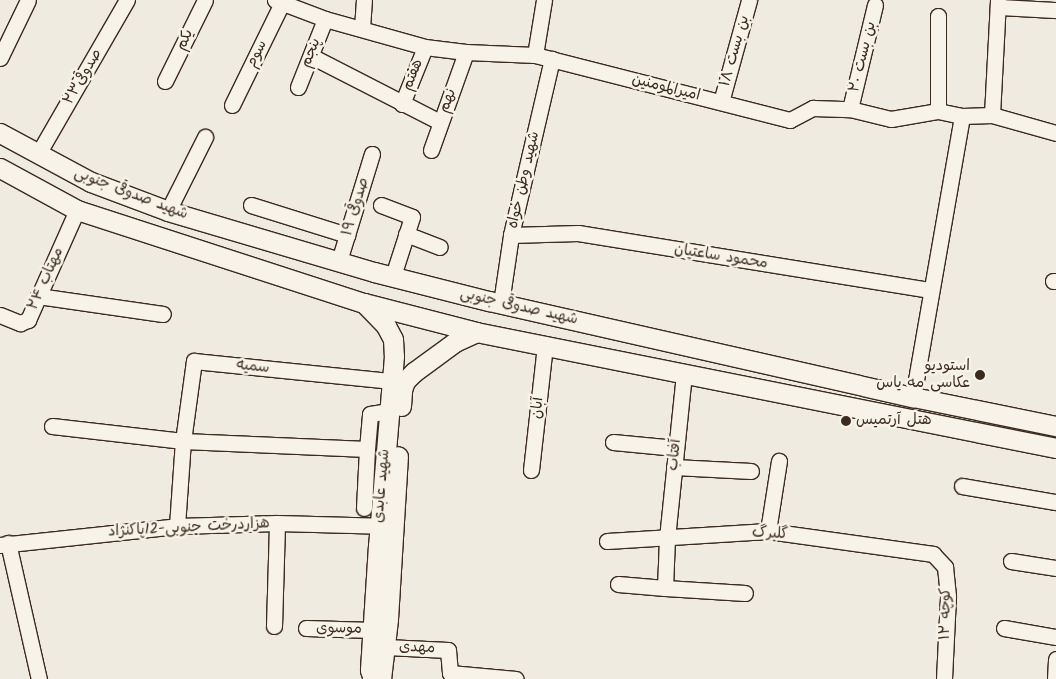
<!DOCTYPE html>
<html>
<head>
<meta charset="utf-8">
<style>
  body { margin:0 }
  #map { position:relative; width:1056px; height:679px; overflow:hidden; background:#efebe0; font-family:Kalam,"Playpen Sans Arabic",sans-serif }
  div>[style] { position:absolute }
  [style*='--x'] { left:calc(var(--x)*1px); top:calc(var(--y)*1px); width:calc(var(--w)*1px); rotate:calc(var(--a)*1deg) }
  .roads { filter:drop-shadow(1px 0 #3b2a1e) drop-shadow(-1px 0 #3b2a1e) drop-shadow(0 1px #3b2a1e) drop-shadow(0 -1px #3b2a1e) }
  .minor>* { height:15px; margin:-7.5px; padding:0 7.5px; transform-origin:7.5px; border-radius:7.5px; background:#f7f3e8 }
  .major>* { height:19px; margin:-9.5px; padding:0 9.5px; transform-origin:9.5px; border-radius:9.5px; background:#f7f3e8 }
  .dots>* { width:14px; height:14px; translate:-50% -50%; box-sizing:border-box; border:2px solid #f7f3e8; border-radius:50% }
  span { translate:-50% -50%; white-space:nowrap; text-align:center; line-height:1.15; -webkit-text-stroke:5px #f7f3e8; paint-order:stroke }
  .street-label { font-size:15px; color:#3b2a1e }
  .poi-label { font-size:15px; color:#3b2a1e }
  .right { translate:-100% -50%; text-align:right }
  .left { translate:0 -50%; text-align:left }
</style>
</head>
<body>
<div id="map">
  <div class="roads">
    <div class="minor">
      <div style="--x:275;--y:0;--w:53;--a:20.8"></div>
      <div style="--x:325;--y:19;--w:104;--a:15.6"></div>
      <div style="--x:425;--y:47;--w:41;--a:7"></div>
      <div style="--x:466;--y:52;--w:69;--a:2.5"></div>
      <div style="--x:535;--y:55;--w:263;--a:14.3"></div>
      <div style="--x:790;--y:120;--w:26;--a:-28"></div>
      <div style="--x:813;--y:108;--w:37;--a:2"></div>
      <div style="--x:850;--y:109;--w:42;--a:13.7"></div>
      <div style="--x:891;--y:119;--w:48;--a:-9.7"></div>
      <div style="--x:938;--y:111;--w:25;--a:12"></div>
      <div style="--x:962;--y:116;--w:30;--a:-2"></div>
      <div style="--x:992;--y:115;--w:66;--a:15.7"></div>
      <div style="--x:998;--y:7;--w:58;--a:3"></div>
      <div style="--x:938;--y:16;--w:95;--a:90"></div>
      <div style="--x:362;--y:28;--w:28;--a:-86"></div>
      <div style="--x:535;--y:55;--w:56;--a:-80.7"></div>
      <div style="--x:311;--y:56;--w:145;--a:27.1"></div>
      <div style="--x:0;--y:58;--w:64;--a:-64.2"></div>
      <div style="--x:165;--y:81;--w:90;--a:-63.7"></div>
      <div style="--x:298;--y:87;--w:73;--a:-68.3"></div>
      <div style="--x:721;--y:102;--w:106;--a:-74.6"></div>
      <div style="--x:402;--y:104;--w:61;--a:-68"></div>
      <div style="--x:232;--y:105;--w:114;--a:-63.9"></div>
      <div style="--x:850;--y:109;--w:107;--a:-76.5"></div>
      <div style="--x:992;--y:115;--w:115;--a:-87"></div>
      <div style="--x:431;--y:150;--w:104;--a:-70.3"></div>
      <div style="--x:38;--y:154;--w:178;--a:-60"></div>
      <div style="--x:251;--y:205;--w:101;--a:17.4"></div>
      <div style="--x:381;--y:205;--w:33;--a:21"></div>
      <div style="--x:412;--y:217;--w:62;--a:107.9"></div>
      <div style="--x:168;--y:211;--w:83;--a:-63.4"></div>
      <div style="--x:406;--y:234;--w:36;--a:21"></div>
      <div style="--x:511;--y:235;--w:67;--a:-1.7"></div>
      <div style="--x:578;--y:233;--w:357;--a:9.2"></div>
      <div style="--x:339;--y:261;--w:112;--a:-72.9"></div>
      <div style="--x:1053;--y:281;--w:3;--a:0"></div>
      <div style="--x:38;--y:296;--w:126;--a:8.2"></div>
      <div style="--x:501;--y:303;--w:69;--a:-81.6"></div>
      <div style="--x:511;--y:235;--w:181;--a:-76.9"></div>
      <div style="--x:0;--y:315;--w:22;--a:22"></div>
      <div style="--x:20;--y:323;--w:9;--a:-21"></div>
      <div style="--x:28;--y:320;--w:120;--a:-66"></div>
      <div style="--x:913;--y:397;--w:285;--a:-80.1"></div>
      <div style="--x:52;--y:426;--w:132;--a:6.5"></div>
      <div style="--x:183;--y:441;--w:81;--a:-82.2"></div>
      <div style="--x:194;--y:361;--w:199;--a:5.8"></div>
      <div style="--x:613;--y:442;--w:63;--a:5.4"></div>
      <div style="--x:674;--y:467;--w:77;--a:3"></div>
      <div style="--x:531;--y:470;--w:125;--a:-83.6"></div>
      <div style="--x:962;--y:486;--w:95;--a:9.7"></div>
      <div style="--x:364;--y:508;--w:59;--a:-87.1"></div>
      <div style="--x:177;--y:526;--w:85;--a:-86"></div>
      <div style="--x:183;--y:441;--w:184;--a:2.5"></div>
      <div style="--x:367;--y:449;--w:35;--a:-85"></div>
      <div style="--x:370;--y:414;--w:19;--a:-9"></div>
      <div style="--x:768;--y:531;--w:71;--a:-81.1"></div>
      <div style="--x:607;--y:541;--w:161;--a:-3.6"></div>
      <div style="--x:768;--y:531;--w:167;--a:7.9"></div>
      <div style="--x:933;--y:554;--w:18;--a:47"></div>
      <div style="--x:945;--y:567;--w:30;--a:84"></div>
      <div style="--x:948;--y:597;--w:82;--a:92.8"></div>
      <div style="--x:8;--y:543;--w:139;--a:77.2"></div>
      <div style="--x:0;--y:545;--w:178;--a:-6.1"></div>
      <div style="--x:177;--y:526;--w:100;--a:-1.7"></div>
      <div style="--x:277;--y:523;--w:112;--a:1.5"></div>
      <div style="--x:1011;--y:561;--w:46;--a:8.8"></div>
      <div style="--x:618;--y:584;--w:47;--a:4.9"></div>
      <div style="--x:665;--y:588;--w:50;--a:-87.7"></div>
      <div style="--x:667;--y:538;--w:166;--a:-84.1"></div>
      <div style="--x:665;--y:588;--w:80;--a:3.6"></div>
      <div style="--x:274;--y:626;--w:103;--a:-88.3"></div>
      <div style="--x:306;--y:628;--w:67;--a:1.7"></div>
      <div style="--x:1004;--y:628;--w:53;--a:9.8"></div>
      <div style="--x:386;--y:647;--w:62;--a:2.8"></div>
      <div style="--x:448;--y:650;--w:23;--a:85"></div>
      <div style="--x:450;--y:673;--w:66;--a:5.2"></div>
      <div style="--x:1055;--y:679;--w:20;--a:-87"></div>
    </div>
    <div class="major">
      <div style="--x:0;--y:133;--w:103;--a:28.3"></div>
      <div style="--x:91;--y:182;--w:82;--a:20.6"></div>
      <div style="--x:168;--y:211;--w:215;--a:16.5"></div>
      <div style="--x:374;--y:272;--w:119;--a:14.2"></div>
      <div style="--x:489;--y:301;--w:435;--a:12.8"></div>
      <div style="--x:913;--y:397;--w:146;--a:11.5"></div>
      <div style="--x:0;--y:168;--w:88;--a:28.6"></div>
      <div style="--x:77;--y:210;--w:302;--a:18"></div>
      <div style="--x:364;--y:303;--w:116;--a:14.5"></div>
      <div style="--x:476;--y:332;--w:591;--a:11.31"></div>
      <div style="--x:364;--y:303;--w:32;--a:46"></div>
      <div style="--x:386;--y:326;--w:15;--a:62"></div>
      <div style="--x:393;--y:339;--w:17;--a:87"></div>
      <div style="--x:394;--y:356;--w:190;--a:94.8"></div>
      <div style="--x:378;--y:545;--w:125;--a:93.7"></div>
      <div style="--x:370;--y:670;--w:9;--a:72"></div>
      <div style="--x:401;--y:406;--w:16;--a:-86"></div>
      <div style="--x:402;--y:390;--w:9;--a:-72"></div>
      <div style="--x:405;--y:381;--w:13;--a:-45"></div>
      <div style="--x:414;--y:372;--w:51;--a:-36.2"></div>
      <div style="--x:455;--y:342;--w:23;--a:-25"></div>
      <div style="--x:381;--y:679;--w:60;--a:-83.3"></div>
      <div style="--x:388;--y:619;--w:163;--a:-86.5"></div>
    </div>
  </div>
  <div class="dots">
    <div style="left:980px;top:375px;background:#3b2a1e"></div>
    <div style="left:846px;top:421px;background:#3b2a1e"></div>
  </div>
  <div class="street-label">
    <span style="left:185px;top:40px;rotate:-64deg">یکم</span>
    <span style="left:735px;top:51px;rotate:-74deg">بن بست ۱۸</span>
    <span style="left:311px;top:53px;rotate:-68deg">پنجم</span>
    <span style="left:257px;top:54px;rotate:-64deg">سوم</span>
    <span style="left:863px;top:57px;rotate:-76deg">بن بست ۲۰</span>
    <span style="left:413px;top:75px;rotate:-68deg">هفتم</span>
    <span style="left:83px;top:77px;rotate:-60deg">صدوقی۲۳</span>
    <span style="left:666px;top:88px;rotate:14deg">امیرالمومنین</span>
    <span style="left:448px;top:101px;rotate:-69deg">نهم</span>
    <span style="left:524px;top:180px;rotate:-77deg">شهید وطن خواه</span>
    <span style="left:131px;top:194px;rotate:21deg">شهید صدوقی جنوبی</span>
    <span style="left:356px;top:207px;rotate:-73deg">صدوقی ۱۹</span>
    <span style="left:721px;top:257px;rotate:9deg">محمود ساعتیان</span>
    <span style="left:46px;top:279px;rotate:-66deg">مهتاب ۲۴</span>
    <span style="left:519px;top:307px;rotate:13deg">شهید صدوقی جنوبی</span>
    <span style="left:253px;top:367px;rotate:6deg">سمیه</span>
    <span style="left:538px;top:408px;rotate:-84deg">آبان</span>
    <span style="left:675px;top:455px;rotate:-84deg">آفتاب</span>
    <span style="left:382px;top:486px;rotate:-85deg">شهید عابدی</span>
    <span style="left:189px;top:528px;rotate:-3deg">هزاردرخت جنوبی-12پاکنژاد</span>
    <span style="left:770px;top:534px;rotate:3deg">گلبرگ</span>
    <span style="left:946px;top:614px;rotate:-89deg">کوچه ۱۲</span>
    <span style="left:339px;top:629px;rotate:1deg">موسوی</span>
    <span style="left:417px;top:648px;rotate:3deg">مهدی</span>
  </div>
  <div class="poi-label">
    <span class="right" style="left:970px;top:375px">استودیو<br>عکاسی مه یاس</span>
    <span class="left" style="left:856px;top:421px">هتل آرتمیس</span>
  </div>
</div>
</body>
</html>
